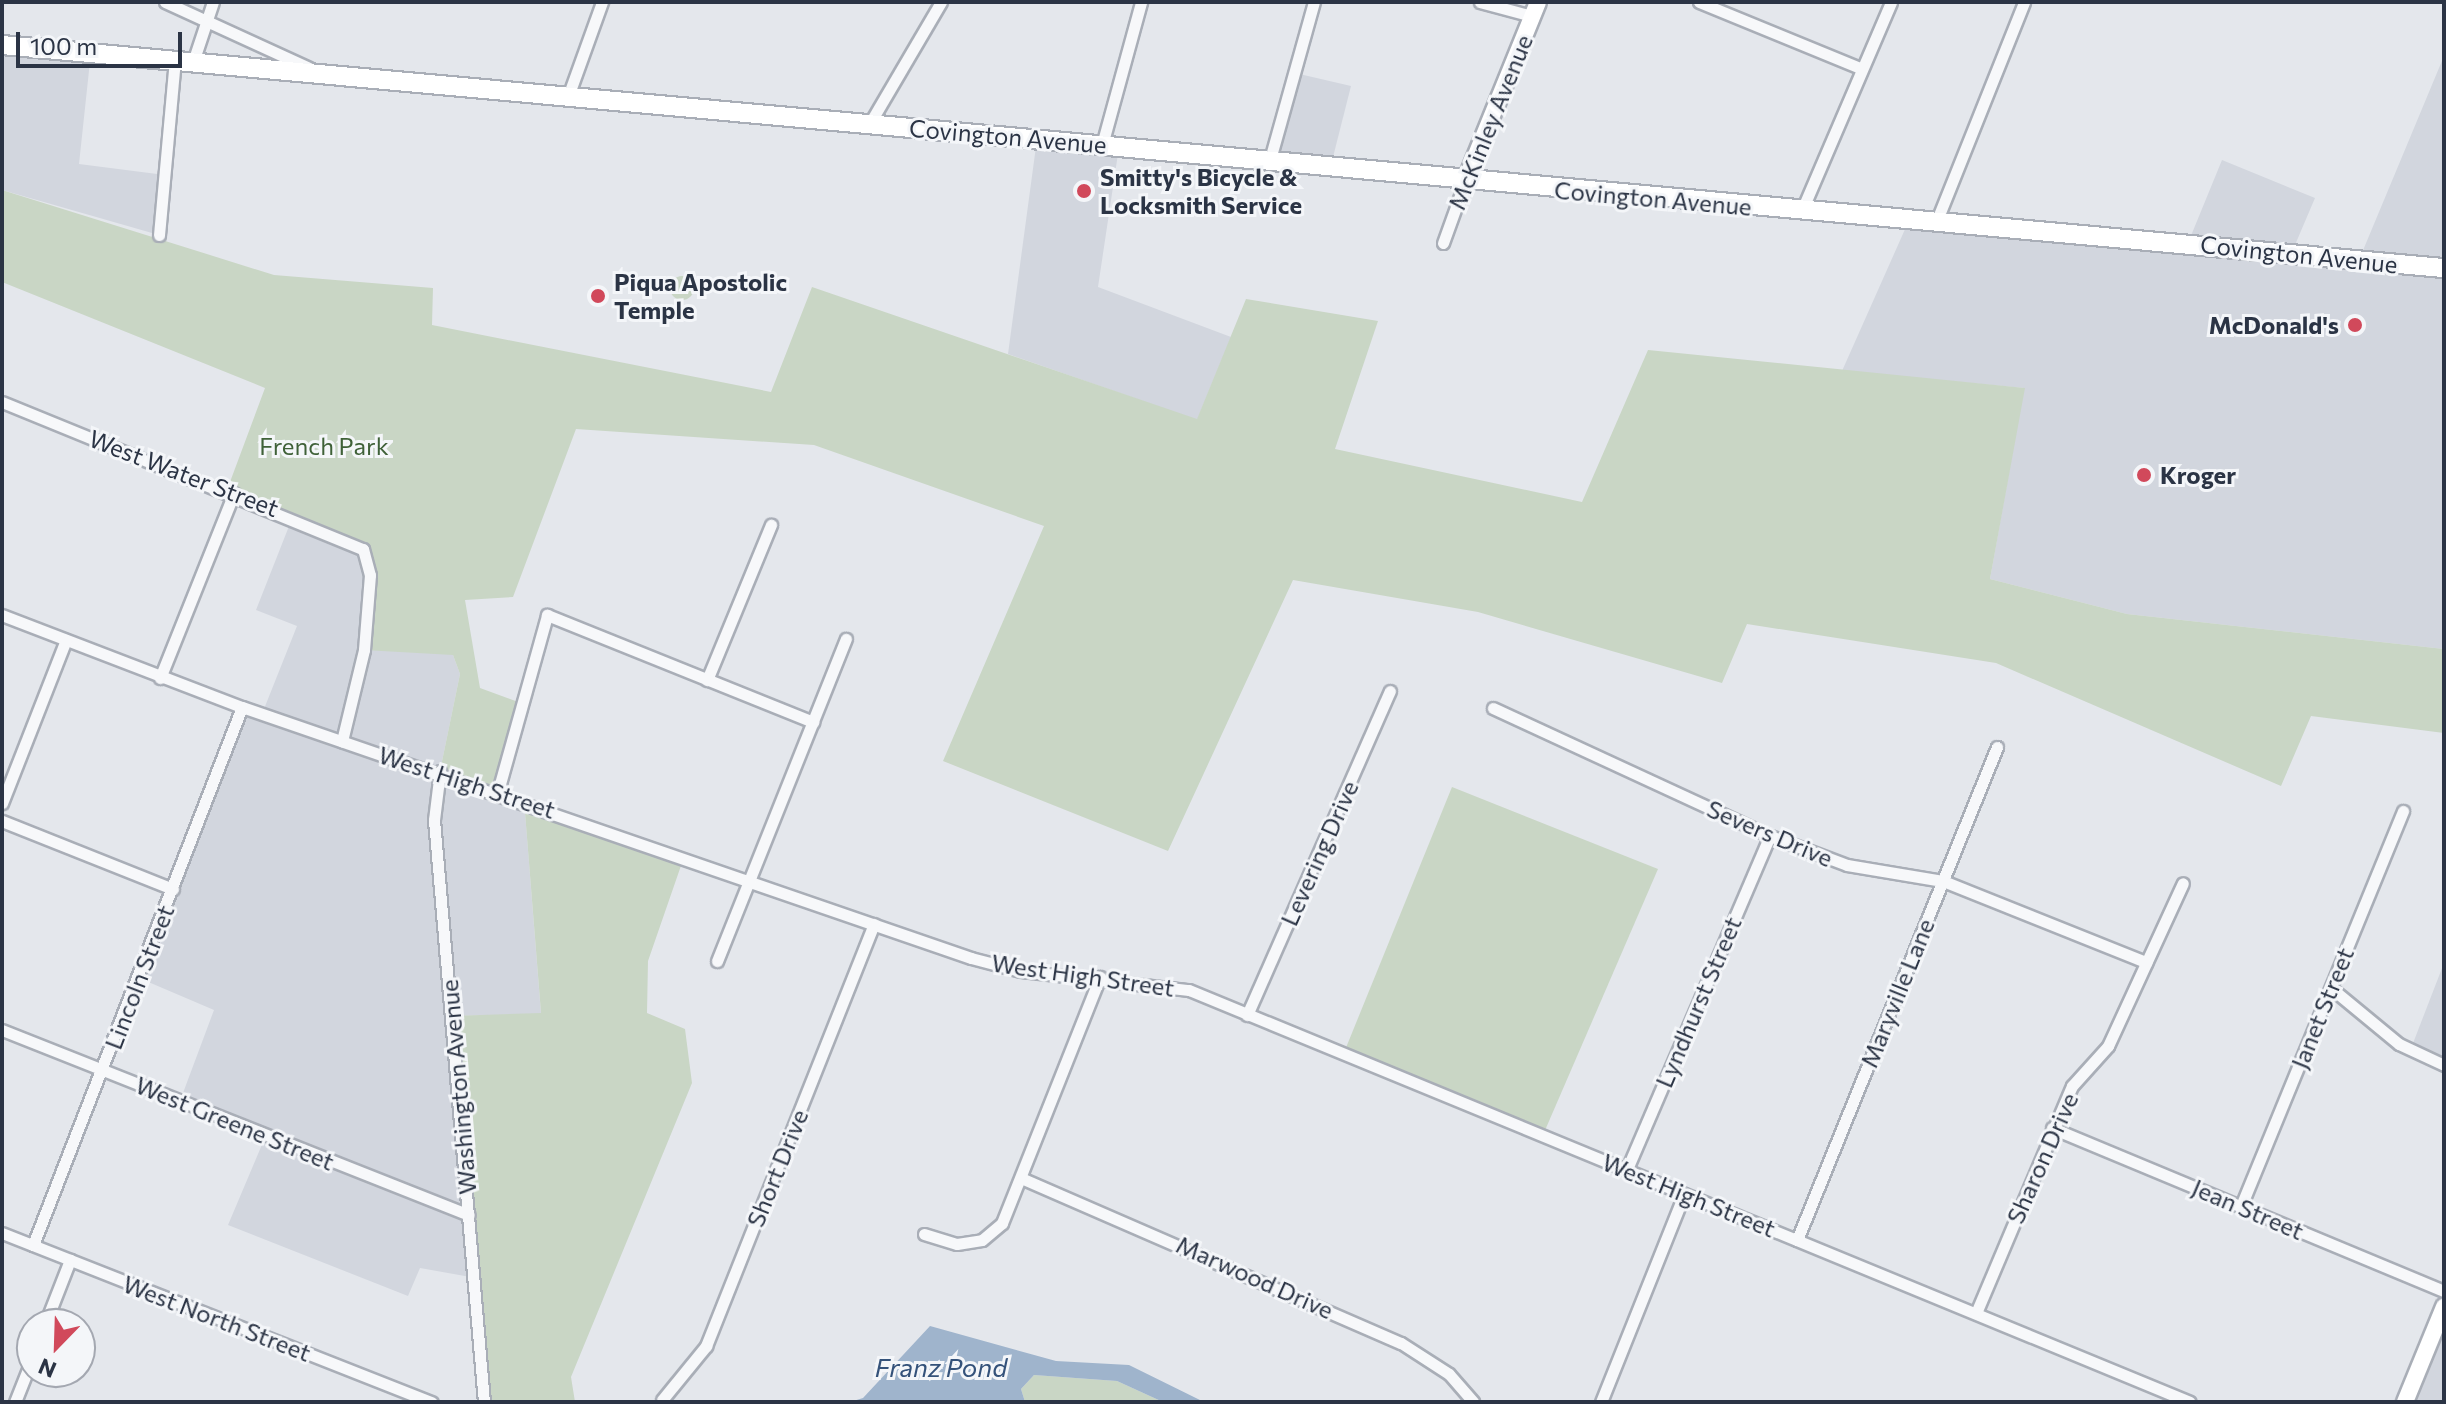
<!DOCTYPE html>
<html>
<head>
<meta charset="utf-8">
<style>
  body { margin:0 }
  #map { position:relative; width:2446px; height:1404px; overflow:hidden; background:#e4e7ec; font-family:Commissioner,sans-serif }
  div>[style] { position:absolute }
  [style*='--x'] { left:calc(var(--x)*1px); top:calc(var(--y)*1px); width:calc(var(--w)*1px); rotate:calc(var(--a)*1deg) }
  .built>* { inset:0; background:#d2d6de }
  .green>* { inset:0; background:#c9d6c5 }
  .round { border-radius:50% }
  .water>* { inset:0; background:#9fb4cc }
  .roads { filter:drop-shadow(2px 0 #a9aeb7) drop-shadow(-2px 0 #a9aeb7) drop-shadow(0 2px #a9aeb7) drop-shadow(0 -2px #a9aeb7) }
  .street>* { height:11px; margin:-5.5px; padding:0 5.5px; transform-origin:5.5px; border-radius:5.5px; background:#f7f8fa }
  .secondary>* { height:16px; margin:-8px; padding:0 8px; transform-origin:8px; border-radius:8px; background:#fff }
  .primary>* { height:18px; margin:-9px; padding:0 9px; transform-origin:9px; border-radius:9px; background:#fff }
  .dots>* { width:22px; height:22px; translate:-50% -50%; box-sizing:border-box; border:4px solid #f4f6f9; border-radius:50% }
  span { translate:-50% -50%; white-space:nowrap; text-align:center; line-height:1.15; -webkit-text-stroke:6px #f4f6f9; paint-order:stroke }
  .street-label { font-size:24px; color:#2b3445 }
  .poi-label { font-size:24px; color:#2b3445; font-weight:700 }
  .left { translate:0 -50%; text-align:left }
  .right { translate:-100% -50%; text-align:right }
  .park-label { font-size:24px; color:#3f6138 }
  .water-label { font-size:26px; color:#34527a; font-style:italic }
  .frame { position:absolute; inset:0; border:4px solid #2b3445; pointer-events:none }
  .north { position:absolute; left:16px; top:1308px; width:80px; height:80px; box-sizing:border-box; background:#f4f6f9; border:2px solid #a4a8b1; border-radius:50%; rotate:203deg; font-size:22px; font-weight:700; line-height:32px; text-align:center; color:#2b3445 }
  .north::after { content:''; display:block; margin:auto; width:28px; height:36px; background:#d1495b; clip-path:polygon(50% 0,100% 100%,50% 72%,0 100%) }
  .scale { position:absolute; left:16px; top:32px; width:166px; height:36px; box-sizing:border-box; border:4px solid #2b3445; border-top:0; padding-left:10px; font-size:24px; line-height:28px; white-space:nowrap; color:#2b3445; -webkit-text-stroke:6px #f4f6f9; paint-order:stroke }
</style>
</head>
<body>
<div id="map">
  <div class="built">
    <div style="clip-path:polygon(2px 45px,91px 52px,79px 164px,165px 175px,159px 235px,2px 190px)"></div>
    <div style="clip-path:polygon(2444px 56px,2444px 649px,2127px 614px,1990px 579px,2024px 388px,1842px 371px,1910px 218px,2188px 243px,2222px 160px,2315px 198px,2292px 252px,2359px 260px)"></div>
    <div style="clip-path:polygon(1295px 73px,1351px 86px,1330px 169px,1269px 163px)"></div>
    <div style="clip-path:polygon(1037px 139px,1119px 147px,1098px 287px,1231px 337px,1197px 420px,1008px 354px)"></div>
    <div style="clip-path:polygon(293px 516px,342px 535px,453px 655px,460px 674px,440px 771px,524px 800px,541px 1014px,452px 1016px,476px 1278px,420px 1268px,408px 1296px,228px 1225px,266px 1135px,180px 1101px,214px 1010px,139px 978px,242px 707px,262px 714px,297px 626px,256px 610px)"></div>
    <div style="clip-path:polygon(2444px 963px,2444px 1065px,2410px 1051px)"></div>
    <div style="clip-path:polygon(2444px 1307px,2444px 1402px,2405px 1402px)"></div>
  </div>
  <div class="green">
    <div style="clip-path:polygon(2px 190px,274px 275px,433px 288px,432px 325px,771px 392px,812px 287px,1197px 419px,1246px 299px,1378px 321px,1335px 449px,1582px 502px,1648px 350px,2025px 388px,1990px 579px,2127px 614px,2444px 649px,2444px 733px,2311px 716px,2281px 786px,1996px 663px,1747px 624px,1722px 683px,1478px 612px,1293px 580px,1168px 851px,943px 761px,1044px 526px,814px 445px,576px 429px,513px 597px,465px 600px,480px 688px,521px 703px,498px 791px,440px 771px,460px 674px,453px 655px,364px 650px,370px 575px,363px 549px,227px 490px,265px 388px,2px 282px)"></div>
    <div class="round" style="left:670px;top:276px;width:24px;height:24px"></div>
    <div style="clip-path:polygon(1452px 787px,1658px 869px,1543px 1135px,1343px 1055px)"></div>
    <div style="clip-path:polygon(524px 800px,684px 857px,648px 961px,647px 1013px,685px 1029px,692px 1083px,571px 1377px,575px 1402px,484px 1402px,451px 1016px,541px 1013px)"></div>
    <div style="clip-path:polygon(1034px 1375px,1117px 1381px,1163px 1402px,1025px 1402px,1021px 1389px)"></div>
  </div>
  <div class="water">
    <div style="clip-path:polygon(930px 1326px,1056px 1361px,1129px 1365px,1204px 1402px,1163px 1402px,1117px 1381px,1034px 1375px,1021px 1389px,1025px 1402px,850px 1402px,863px 1398px)"></div>
  </div>
  <div class="roads">
    <div class="street">
      <div style="--x:165;--y:2;--w:158;--a:24.6"></div>
      <div style="--x:1480;--y:2;--w:54;--a:15.1"></div>
      <div style="--x:1699;--y:2;--w:176;--a:22.3"></div>
      <div style="--x:194;--y:59;--w:60;--a:-71.6"></div>
      <div style="--x:570;--y:91;--w:95;--a:-70.2"></div>
      <div style="--x:870;--y:123;--w:140;--a:-59.6"></div>
      <div style="--x:1102;--y:145;--w:148;--a:-74.7"></div>
      <div style="--x:1269;--y:163;--w:167;--a:-74.4"></div>
      <div style="--x:1802;--y:210;--w:226;--a:-66.8"></div>
      <div style="--x:1937;--y:220;--w:235;--a:-68.2"></div>
      <div style="--x:159;--y:235;--w:177;--a:-84.8"></div>
      <div style="--x:1443;--y:243;--w:65;--a:-70.2"></div>
      <div style="--x:2;--y:402;--w:390;--a:22.2"></div>
      <div style="--x:363;--y:549;--w:27;--a:75"></div>
      <div style="--x:370;--y:575;--w:75;--a:94.6"></div>
      <div style="--x:364;--y:650;--w:94;--a:103.6"></div>
      <div style="--x:2;--y:615;--w:257;--a:21"></div>
      <div style="--x:242;--y:707;--w:771;--a:19"></div>
      <div style="--x:971;--y:958;--w:52;--a:14.6"></div>
      <div style="--x:1021;--y:971;--w:169;--a:6.5"></div>
      <div style="--x:1189;--y:990;--w:1082;--a:22.37"></div>
      <div style="--x:160;--y:678;--w:199;--a:-68.2"></div>
      <div style="--x:707;--y:680;--w:168;--a:-67.6"></div>
      <div style="--x:1493;--y:708;--w:305;--a:24.8"></div>
      <div style="--x:1770;--y:836;--w:82;--a:20.6"></div>
      <div style="--x:1847;--y:865;--w:97;--a:9.5"></div>
      <div style="--x:1943;--y:881;--w:219;--a:21.8"></div>
      <div style="--x:440;--y:771;--w:49;--a:97"></div>
      <div style="--x:434;--y:820;--w:584;--a:85.09"></div>
      <div style="--x:498;--y:791;--w:183;--a:-74.4"></div>
      <div style="--x:547;--y:615;--w:287;--a:21.9"></div>
      <div style="--x:2;--y:803;--w:175;--a:-68.6"></div>
      <div style="--x:2;--y:821;--w:184;--a:21.7"></div>
      <div style="--x:717;--y:961;--w:347;--a:-68.2"></div>
      <div style="--x:2331;--y:988;--w:88;--a:39.5"></div>
      <div style="--x:2399;--y:1044;--w:50;--a:25"></div>
      <div style="--x:1247;--y:1015;--w:354;--a:-66.2"></div>
      <div style="--x:2;--y:1030;--w:502;--a:21.61"></div>
      <div style="--x:2052;--y:1128;--w:425;--a:22.6"></div>
      <div style="--x:1627;--y:1169;--w:362;--a:-66.8"></div>
      <div style="--x:1021;--y:1178;--w:414;--a:23.5"></div>
      <div style="--x:1401;--y:1343;--w:57;--a:32.9"></div>
      <div style="--x:1449;--y:1374;--w:37;--a:49"></div>
      <div style="--x:2241;--y:1206;--w:427;--a:-67.7"></div>
      <div style="--x:2;--y:1233;--w:462;--a:21.5"></div>
      <div style="--x:924;--y:1234;--w:34;--a:17"></div>
      <div style="--x:957;--y:1244;--w:25;--a:-9"></div>
      <div style="--x:982;--y:1240;--w:26;--a:-40"></div>
      <div style="--x:1002;--y:1223;--w:265;--a:-68.3"></div>
      <div style="--x:1797;--y:1240;--w:532;--a:-67.92"></div>
      <div style="--x:33;--y:1245;--w:577;--a:-68.77"></div>
      <div style="--x:1976;--y:1313;--w:246;--a:-67.1"></div>
      <div style="--x:2072;--y:1086;--w:54;--a:-48"></div>
      <div style="--x:2108;--y:1046;--w:179;--a:-65.3"></div>
      <div style="--x:45;--y:1324;--w:69;--a:-68.7"></div>
      <div style="--x:662;--y:1400;--w:70;--a:-50.8"></div>
      <div style="--x:706;--y:1346;--w:454;--a:-68.3"></div>
      <div style="--x:15;--y:1402;--w:46;--a:-68.4"></div>
      <div style="--x:1601;--y:1402;--w:224;--a:-68.2"></div>
    </div>
    <div class="secondary">
      <div style="--x:1465;--y:182;--w:194;--a:-67.9"></div>
      <div style="--x:2405;--y:1402;--w:103;--a:-67.7"></div>
    </div>
    <div class="primary">
      <div style="--x:2;--y:45;--w:2452;--a:5.22"></div>
    </div>
  </div>
  <div class="dots">
    <div style="left:1084px;top:191px;background:#d1495b"></div>
    <div style="left:598px;top:296px;background:#d1495b"></div>
    <div style="left:2355px;top:325px;background:#d1495b"></div>
    <div style="left:2144px;top:475px;background:#d1495b"></div>
  </div>
  <div class="street-label">
    <span style="left:1490px;top:122px;rotate:-68deg">McKinley Avenue</span>
    <span style="left:1008px;top:136px;rotate:5deg">Covington Avenue</span>
    <span style="left:1653px;top:198px;rotate:5deg">Covington Avenue</span>
    <span style="left:2299px;top:254px;rotate:6deg">Covington Avenue</span>
    <span style="left:184px;top:473px;rotate:21deg">West Water Street</span>
    <span style="left:467px;top:782px;rotate:18deg">West High Street</span>
    <span style="left:1770px;top:833px;rotate:23deg">Severs Drive</span>
    <span style="left:1319px;top:853px;rotate:-66deg">Levering Drive</span>
    <span style="left:1083px;top:975px;rotate:8deg">West High Street</span>
    <span style="left:139px;top:977px;rotate:-69deg">Lincoln Street</span>
    <span style="left:1897px;top:993px;rotate:-68deg">Maryville Lane</span>
    <span style="left:1698px;top:1002px;rotate:-67deg">Lyndhurst Street</span>
    <span style="left:2322px;top:1008px;rotate:-68deg">Janet Street</span>
    <span style="left:458px;top:1087px;rotate:-95deg">Washington Avenue</span>
    <span style="left:235px;top:1123px;rotate:22deg">West Greene Street</span>
    <span style="left:2042px;top:1158px;rotate:-66deg">Sharon Drive</span>
    <span style="left:777px;top:1168px;rotate:-68deg">Short Drive</span>
    <span style="left:1689px;top:1195px;rotate:22deg">West High Street</span>
    <span style="left:2248px;top:1209px;rotate:23deg">Jean Street</span>
    <span style="left:1255px;top:1277px;rotate:24deg">Marwood Drive</span>
    <span style="left:217px;top:1318px;rotate:21deg">West North Street</span>
  </div>
  <div class="poi-label">
    <span class="left" style="left:1100px;top:191px">Smitty's Bicycle &amp;<br>Locksmith Service</span>
    <span class="left" style="left:614px;top:296px">Piqua Apostolic<br>Temple</span>
    <span class="right" style="left:2339px;top:325px">McDonald's</span>
    <span class="left" style="left:2160px;top:475px">Kroger</span>
  </div>
  <div class="park-label">
    <span style="left:324px;top:446px">French Park</span>
  </div>
  <div class="water-label">
    <span style="left:941px;top:1367px">Franz Pond</span>
  </div>
  <div class="frame"></div>
  <div class="north">N</div>
  <div class="scale">100 m</div>
</div>
</body>
</html>
